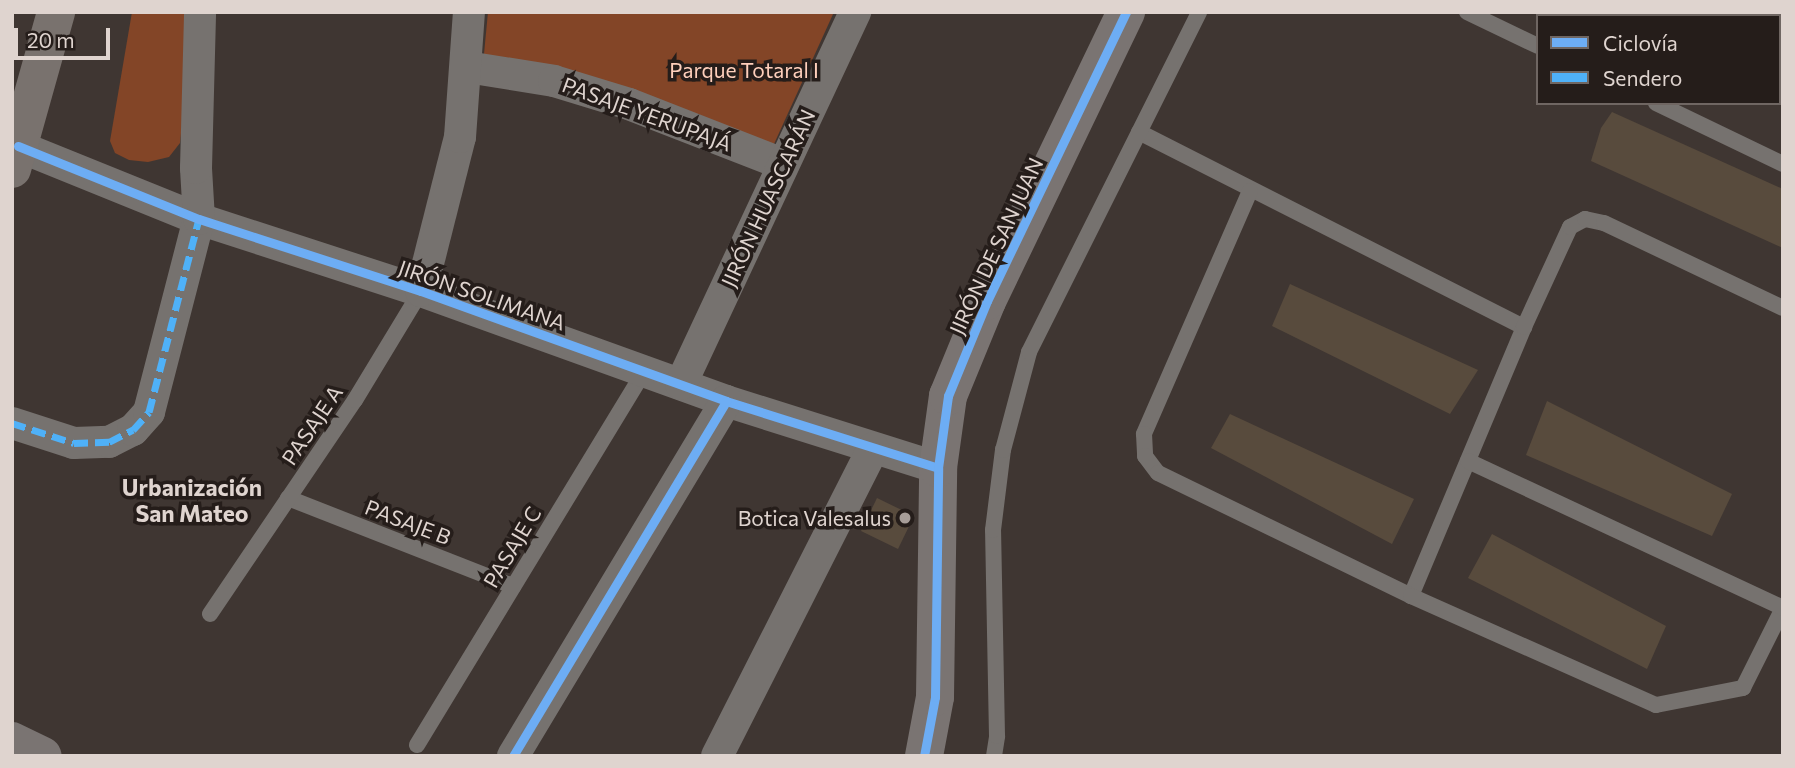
<!DOCTYPE html>
<html>
<head>
<meta charset="utf-8">
<style>
  body { margin:0 }
  #map { position:relative; width:1795px; height:768px; overflow:hidden; background:#3f3632; font-family:Commissioner,sans-serif }
  div>[style] { position:absolute }
  [style*='--x'] { left:calc(var(--x)*1px); top:calc(var(--y)*1px); width:calc(var(--w)*1px); rotate:calc(var(--a)*1deg) }
  .built>* { inset:0; background:#4f392f }
  .green>* { inset:0; background:#834527 }
  .building>* { inset:0; background:#584b3d }
  .lane>* { height:16px; margin:-8px; padding:0 8px; transform-origin:8px; border-radius:8px; background:#76726f }
  .street>* { height:32px; margin:-16px; padding:0 16px; transform-origin:16px; border-radius:16px; background:#76726f }
  .secondary>* { height:38px; margin:-19px; padding:0 19px; transform-origin:19px; border-radius:19px; background:#7a7472 }
  .primary>* { height:38px; margin:-19px; padding:0 19px; transform-origin:19px; border-radius:19px; background:#79726e }
  .quiet>* { height:7px; margin-top:-3.5px; transform-origin:0; background:repeating-linear-gradient(90deg,#4fb1f8 0 14px,transparent 0 21px) }
  .cycleway>* { height:9px; margin:-4.5px; padding:0 4.5px; transform-origin:4.5px; border-radius:4.5px; background:#6dadf4 }
  .dots>* { width:19px; height:19px; translate:-50% -50%; box-sizing:border-box; border:4px solid #251d1a; border-radius:50% }
  span { translate:-50% -50%; white-space:nowrap; text-align:center; line-height:1.15; -webkit-text-stroke:7px #251d1a; paint-order:stroke }
  .park-label { font-size:21px; color:#fecfbb }
  .street-label { font-size:21px; color:#dfd4cf }
  .poi-label { font-size:21px; color:#dfd4cf }
  .right { translate:-100% -50%; text-align:right }
  .neighbourhood-label { font-size:23px; color:#dfd4cf; font-weight:700 }
  .frame { position:absolute; inset:0; border:14px solid #dfd4cf; pointer-events:none }
  .legend { position:absolute; left:1536px; top:14px; width:245px; height:91px; box-sizing:border-box; background:#251d1a; border:2px solid #6f6662; margin:0; padding:9px 12px; list-style:none; font-size:21px; color:#dfd4cf }
  .legend li { display:flex; align-items:center; gap:14px; height:35px }
  .legend b { width:35px; border:2px solid #6f6662 }
  .scale { position:absolute; left:14px; top:28px; width:96px; height:32px; box-sizing:border-box; border:4px solid #dfd4cf; border-top:0; padding-left:9px; font-size:21px; line-height:24px; white-space:nowrap; color:#dfd4cf; -webkit-text-stroke:5px #251d1a; paint-order:stroke }
</style>
</head>
<body>
<div id="map">
  <div class="built">
    <div style="clip-path:polygon(1703px 12px,1783px 12px,1783px 50px,1779px 49px,1779px 16px,1710px 16px)"></div>
  </div>
  <div class="green">
    <div style="clip-path:polygon(132px 12px,188px 12px,186px 86px,180px 143px,169px 157px,148px 162px,129px 160px,115px 153px,110px 141px)"></div>
    <div style="clip-path:polygon(488px 12px,834px 12px,774px 144px,484px 54px)"></div>
  </div>
  <div class="building">
    <div style="clip-path:polygon(1612px 112px,1783px 189px,1783px 248px,1591px 161px,1601px 128px)"></div>
    <div style="clip-path:polygon(1290px 284px,1478px 370px,1450px 414px,1272px 326px)"></div>
    <div style="clip-path:polygon(1547px 401px,1732px 494px,1712px 536px,1526px 455px)"></div>
    <div style="clip-path:polygon(1230px 414px,1414px 499px,1392px 544px,1211px 448px)"></div>
    <div style="clip-path:polygon(877px 498px,914px 516px,898px 549px,861px 531px)"></div>
    <div style="clip-path:polygon(1492px 534px,1666px 626px,1647px 669px,1468px 578px)"></div>
  </div>
  <div class="lane">
    <div style="--x:1467;--y:12;--w:79;--a:25.6"></div>
    <div style="--x:1656;--y:103;--w:141;--a:25.7"></div>
    <div style="--x:1139;--y:132;--w:432;--a:26.9"></div>
    <div style="--x:1524;--y:327;--w:292;--a:112.8"></div>
    <div style="--x:1250;--y:191;--w:265;--a:113.6"></div>
    <div style="--x:1144;--y:434;--w:22;--a:87"></div>
    <div style="--x:1145;--y:456;--w:21;--a:53"></div>
    <div style="--x:1158;--y:473;--w:281;--a:25.9"></div>
    <div style="--x:1411;--y:596;--w:268;--a:24"></div>
    <div style="--x:1656;--y:705;--w:89;--a:-11.1"></div>
    <div style="--x:1743;--y:688;--w:89;--a:-63.4"></div>
    <div style="--x:1524;--y:327;--w:110;--a:-65.3"></div>
    <div style="--x:1570;--y:227;--w:17;--a:-28"></div>
    <div style="--x:1585;--y:219;--w:19;--a:12"></div>
    <div style="--x:1604;--y:223;--w:198;--a:25.4"></div>
    <div style="--x:1468;--y:461;--w:348;--a:25"></div>
    <div style="--x:288;--y:498;--w:242;--a:21.4"></div>
    <div style="--x:210;--y:614;--w:258;--a:-55.9"></div>
    <div style="--x:355;--y:400;--w:127;--a:-58.8"></div>
    <div style="--x:417;--y:745;--w:437;--a:-58.7"></div>
    <div style="--x:994;--y:756;--w:20;--a:-81"></div>
    <div style="--x:997;--y:736;--w:206;--a:-91.1"></div>
    <div style="--x:993;--y:530;--w:81;--a:-82.9"></div>
    <div style="--x:1003;--y:450;--w:101;--a:-75.1"></div>
    <div style="--x:1029;--y:352;--w:380;--a:-63.4"></div>
  </div>
  <div class="street">
    <div style="--x:467;--y:67;--w:88;--a:9.1"></div>
    <div style="--x:554;--y:81;--w:78;--a:17"></div>
    <div style="--x:629;--y:104;--w:165;--a:21.3"></div>
    <div style="--x:18;--y:146;--w:195;--a:22"></div>
    <div style="--x:199;--y:219;--w:233;--a:18"></div>
    <div style="--x:421;--y:291;--w:324;--a:19.8"></div>
    <div style="--x:726;--y:401;--w:222;--a:17.5"></div>
    <div style="--x:421;--y:291;--w:159;--a:-75.8"></div>
    <div style="--x:460;--y:137;--w:125;--a:-85.9"></div>
    <div style="--x:681;--y:384;--w:411;--a:-64.9"></div>
    <div style="--x:12;--y:423;--w:65;--a:17.9"></div>
    <div style="--x:74;--y:443;--w:35;--a:-2"></div>
    <div style="--x:109;--y:442;--w:27;--a:-27"></div>
    <div style="--x:133;--y:430;--w:24;--a:-48"></div>
    <div style="--x:149;--y:412;--w:199;--a:-75.5"></div>
    <div style="--x:199;--y:219;--w:51;--a:-93.4"></div>
    <div style="--x:196;--y:168;--w:156;--a:-88.5"></div>
    <div style="--x:513;--y:756;--w:414;--a:-59"></div>
    <div style="--x:717;--y:756;--w:345;--a:-63.1"></div>
  </div>
  <div class="secondary">
    <div style="--x:12;--y:741;--w:34;--a:26"></div>
    <div style="--x:924;--y:756;--w:60;--a:-79.4"></div>
    <div style="--x:935;--y:697;--w:229;--a:-89.2"></div>
    <div style="--x:938;--y:468;--w:73;--a:-82.1"></div>
    <div style="--x:948;--y:396;--w:103;--a:-67.7"></div>
    <div style="--x:987;--y:301;--w:321;--a:-64.3"></div>
  </div>
  <div class="primary">
    <div style="--x:12;--y:169;--w:163;--a:-74.3"></div>
  </div>
  <div class="quiet">
    <div style="--x:12;--y:423;--w:65;--a:17.9"></div>
    <div style="--x:74;--y:443;--w:35;--a:-2"></div>
    <div style="--x:109;--y:442;--w:27;--a:-27"></div>
    <div style="--x:133;--y:430;--w:24;--a:-48"></div>
    <div style="--x:149;--y:412;--w:199;--a:-75.5"></div>
  </div>
  <div class="cycleway">
    <div style="--x:18;--y:146;--w:195;--a:22"></div>
    <div style="--x:199;--y:219;--w:233;--a:18"></div>
    <div style="--x:421;--y:291;--w:324;--a:19.8"></div>
    <div style="--x:726;--y:401;--w:222;--a:17.5"></div>
    <div style="--x:513;--y:756;--w:414;--a:-59"></div>
    <div style="--x:924;--y:756;--w:60;--a:-79.4"></div>
    <div style="--x:935;--y:697;--w:229;--a:-89.2"></div>
    <div style="--x:938;--y:468;--w:73;--a:-82.1"></div>
    <div style="--x:948;--y:396;--w:103;--a:-67.7"></div>
    <div style="--x:987;--y:301;--w:321;--a:-64.3"></div>
  </div>
  <div class="dots">
    <div style="left:905px;top:518px;background:#a79d98"></div>
  </div>
  <div class="park-label">
    <span style="left:744px;top:70px">Parque Totaral I</span>
  </div>
  <div class="street-label">
    <span style="left:647px;top:114px;rotate:20deg">PASAJE YERUPAJÁ</span>
    <span style="left:768px;top:198px;rotate:-65deg">JIRÓN HUASCARÁN</span>
    <span style="left:996px;top:246px;rotate:-65deg">JIRÓN DE SAN JUAN</span>
    <span style="left:482px;top:295px;rotate:19deg">JIRÓN SOLIMANA</span>
    <span style="left:312px;top:425px;rotate:-56deg">PASAJE A</span>
    <span style="left:408px;top:522px;rotate:21deg">PASAJE B</span>
    <span style="left:512px;top:547px;rotate:-59deg">PASAJE C</span>
  </div>
  <div class="poi-label">
    <span class="right" style="left:891px;top:518px">Botica Valesalus</span>
  </div>
  <div class="neighbourhood-label">
    <span style="left:192px;top:500px">Urbanización<br>San Mateo</span>
  </div>
  <div class="frame"></div>
  <ul class="legend">
  <li><b style="height:9px;background:#6dadf4"></b>Ciclovía</li>
  <li><b style="height:9px;background:#4fb1f8"></b>Sendero</li>
  </ul>
  <div class="scale">20 m</div>
</div>
</body>
</html>
